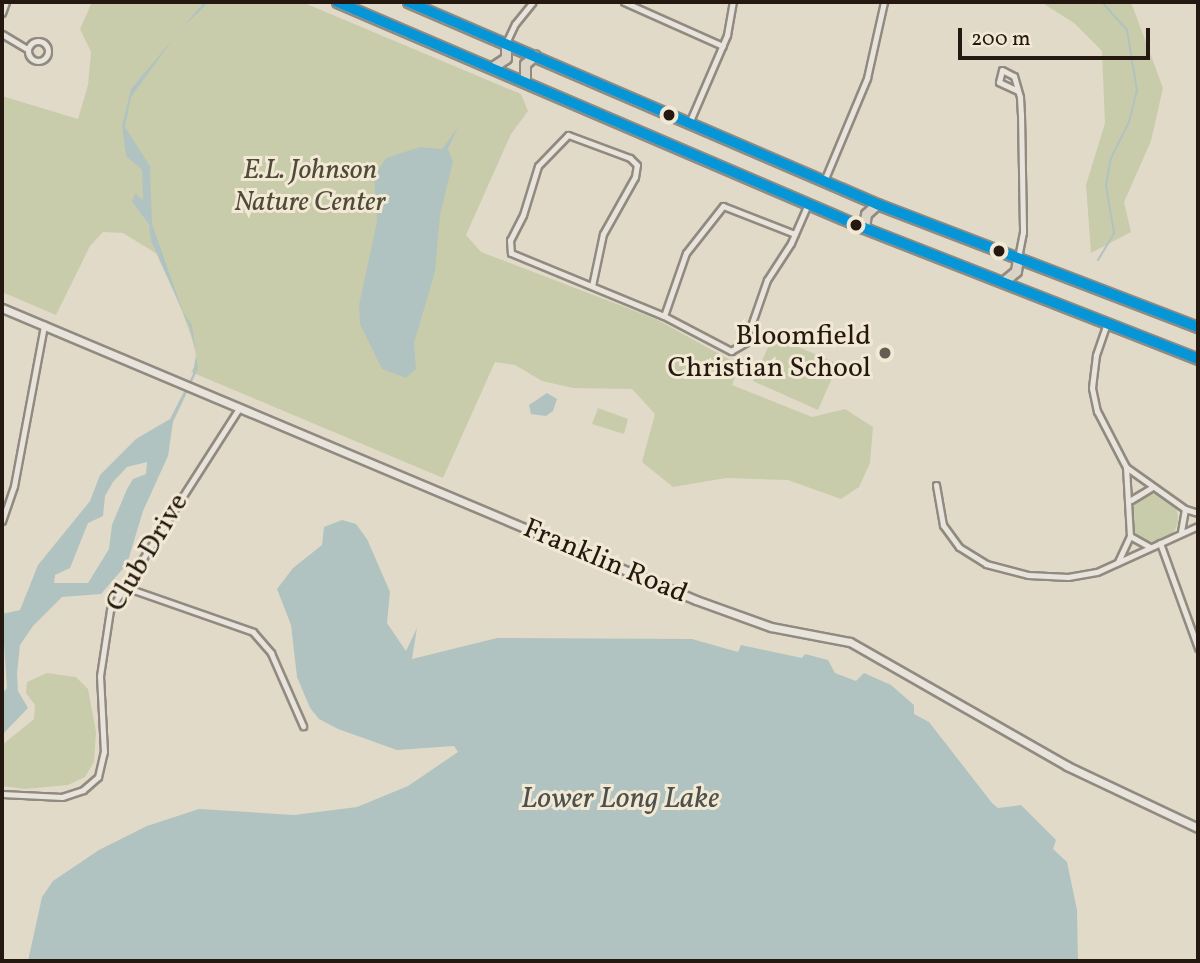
<!DOCTYPE html>
<html>
<head>
<meta charset="utf-8">
<style>
  body { margin:0 }
  #map { position:relative; width:1200px; height:963px; overflow:hidden; background:#e1dac9; font-family:Vollkorn,serif }
  div>[style] { position:absolute }
  [style*='--x'] { left:calc(var(--x)*1px); top:calc(var(--y)*1px); width:calc(var(--w)*1px); rotate:calc(var(--a)*1deg) }
  .green>* { inset:0; background:#c9ccab }
  .round { border-radius:50% }
  .water>* { inset:0; background:#b1c3c0 }
  .stream>* { height:2px; margin:-1px; padding:0 1px; transform-origin:1px; border-radius:1px; background:#b1c3c0 }
  .roads { filter:drop-shadow(2px 0 #908a80) drop-shadow(-2px 0 #908a80) drop-shadow(0 2px #908a80) drop-shadow(0 -2px #908a80) }
  .minor>* { height:5px; margin:-2.5px; padding:0 2.5px; transform-origin:2.5px; border-radius:2.5px; background:#e8e3db }
  .minor>.ring { margin:-2.5px; padding:0; box-sizing:content-box; background:none; border:5px solid #e8e3db; border-radius:50% }
  .tertiary>* { height:7px; margin:-3.5px; padding:0 3.5px; transform-origin:3.5px; border-radius:3.5px; background:#e8e3db }
  .trunk>* { height:9px; margin:-4.5px; padding:0 4.5px; transform-origin:4.5px; border-radius:4.5px; background:#dbd4c6 }
  .bus-1>* { height:10px; margin:-5px; padding:0 5px; transform-origin:5px; border-radius:5px; background:#0696d7 }
  .dots>* { width:19px; height:19px; translate:-50% -50%; box-sizing:border-box; border:4px solid #f2e9d5; border-radius:50% }
  span { translate:-50% -50%; white-space:nowrap; text-align:center; line-height:1.15; -webkit-text-stroke:6px #f2e9d5; paint-order:stroke }
  .park-label { font-size:28px; color:#504b38; font-style:italic }
  .poi-label { font-size:28px; color:#241811 }
  .right { translate:-100% -50%; text-align:right }
  .street-label { font-size:28px; color:#241811 }
  .water-label { font-size:30px; color:#4e504d; font-style:italic }
  .frame { position:absolute; inset:0; border:4px solid #241811; pointer-events:none }
  .scale { position:absolute; left:958px; top:28px; width:192px; height:32px; box-sizing:border-box; border:4px solid #241811; border-top:0; padding-left:9px; font-size:21px; line-height:24px; white-space:nowrap; color:#241811; -webkit-text-stroke:5px #f2e9d5; paint-order:stroke }
</style>
</head>
<body>
<div id="map">
  <div class="green">
    <div style="clip-path:polygon(92px 2px,302px 2px,521px 94px,528px 111px,511px 134px,466px 235px,481px 252px,656px 319px,739px 365px,732px 385px,812px 417px,845px 409px,873px 427px,870px 463px,859px 487px,841px 499px,788px 480px,726px 478px,673px 487px,642px 462px,655px 414px,632px 389px,573px 388px,542px 381px,515px 365px,495px 362px,443px 478px,191px 372px,197px 362px,195px 347px,142px 201px,137px 195px,132px 202px,149px 225px,157px 254px,123px 233px,103px 232px,90px 246px,56px 315px,2px 292px,2px 96px,78px 119px,88px 85px,91px 52px,80px 29px)"></div>
    <div style="clip-path:polygon(1041px 2px,1131px 2px,1163px 88px,1151px 141px,1124px 202px,1131px 232px,1091px 253px,1086px 185px,1105px 123px,1102px 51px,1074px 23px)"></div>
    <div style="clip-path:polygon(773px 336px,838px 364px,818px 410px,753px 381px)"></div>
    <div style="clip-path:polygon(598px 408px,628px 419px,624px 434px,592px 424px)"></div>
    <div class="round" style="left:1130px;top:494px;width:48px;height:48px"></div>
    <div style="clip-path:polygon(47px 673px,76px 677px,88px 689px,96px 732px,94px 762px,85px 777px,68px 785px,25px 789px,2px 786px,2px 745px,34px 719px,35px 705px,26px 693px,27px 682px)"></div>
  </div>
  <div class="water">
    <div style="clip-path:polygon(evenodd,204px 2px,209px 2px,179px 31px,131px 97px,125px 127px,150px 166px,152px 224px,183px 312px,192px 325px,198px 369px,173px 422px,168px 456px,143px 511px,127px 564px,101px 594px,62px 597px,33px 626px,20px 645px,17px 674px,18px 691px,28px 708px,2px 735px,2px 694px,7px 688px,2px 614px,20px 610px,38px 565px,90px 501px,100px 475px,136px 439px,170px 419px,193px 374px,196px 355px,190px 328px,151px 241px,149px 225px,132px 202px,135px 193px,143px 200px,142px 170px,126px 156px,122px 126px,131px 89px,204px 2px,147px 462px,146px 474px,133px 479px,127px 489px,112px 525px,109px 549px,88px 583px,54px 583px,55px 575px,70px 568px,88px 523px,103px 516px,105px 496px,113px 482px,127px 467px,147px 462px)"></div>
    <div style="clip-path:polygon(458px 127px,448px 149px,453px 162px,440px 215px,435px 272px,414px 343px,416px 369px,406px 378px,382px 369px,360px 324px,359px 305px,377px 221px,374px 176px,386px 158px,420px 147px,442px 149px)"></div>
    <div style="clip-path:polygon(547px 393px,557px 399px,553px 411px,546px 416px,531px 414px,529px 405px)"></div>
    <div style="clip-path:polygon(342px 520px,356px 524px,367px 539px,390px 592px,387px 623px,406px 651px,417px 628px,412px 659px,497px 638px,692px 639px,738px 652px,741px 645px,802px 658px,805px 654px,828px 660px,835px 673px,856px 681px,864px 673px,891px 685px,914px 705px,914px 714px,929px 722px,992px 803px,998px 808px,1021px 805px,1056px 840px,1053px 849px,1067px 862px,1077px 910px,1078px 961px,28px 961px,42px 897px,53px 881px,99px 850px,147px 826px,199px 809px,294px 815px,357px 807px,408px 786px,458px 752px,454px 746px,397px 750px,338px 729px,319px 719px,310px 708px,297px 677px,291px 625px,277px 589px,293px 568px,322px 545px,324px 527px)"></div>
  </div>
  <div class="stream">
    <div style="--x:1098;--y:260;--w:31;--a:-59"></div>
    <div style="--x:1114;--y:233;--w:49;--a:-99.5"></div>
    <div style="--x:1106;--y:185;--w:27;--a:-80"></div>
    <div style="--x:1111;--y:158;--w:40;--a:-63.4"></div>
    <div style="--x:1129;--y:122;--w:32;--a:-76"></div>
    <div style="--x:1137;--y:91;--w:62;--a:-99.3"></div>
    <div style="--x:1127;--y:30;--w:38;--a:-132"></div>
  </div>
  <div class="roads">
    <div class="minor">
      <div style="--x:624;--y:2;--w:108;--a:24"></div>
      <div style="--x:2;--y:13;--w:12;--a:-70"></div>
      <div style="--x:2;--y:34;--w:29;--a:31"></div>
      <div class="ring" style="left:28px;top:41px;width:15px;height:15px"></div>
      <div style="--x:506;--y:43;--w:21;--a:-65"></div>
      <div style="--x:515;--y:24;--w:28;--a:-51"></div>
      <div style="--x:1018;--y:91;--w:21;--a:-155"></div>
      <div style="--x:999;--y:82;--w:12;--a:-76"></div>
      <div style="--x:1002;--y:70;--w:13;--a:27"></div>
      <div style="--x:1014;--y:76;--w:22;--a:74"></div>
      <div style="--x:1020;--y:97;--w:17;--a:87"></div>
      <div style="--x:1021;--y:114;--w:118;--a:89"></div>
      <div style="--x:1023;--y:232;--w:26;--a:101"></div>
      <div style="--x:690;--y:121;--w:94;--a:-66.7"></div>
      <div style="--x:727;--y:35;--w:34;--a:-80"></div>
      <div style="--x:824;--y:181;--w:112;--a:-67.3"></div>
      <div style="--x:867;--y:78;--w:78;--a:-77.4"></div>
      <div style="--x:592;--y:286;--w:53;--a:-78.1"></div>
      <div style="--x:603;--y:234;--w:65;--a:-60.7"></div>
      <div style="--x:635;--y:177;--w:12;--a:-81"></div>
      <div style="--x:637;--y:165;--w:10;--a:-135"></div>
      <div style="--x:630;--y:158;--w:66;--a:-159.6"></div>
      <div style="--x:568;--y:135;--w:43;--a:134.1"></div>
      <div style="--x:538;--y:166;--w:51;--a:107"></div>
      <div style="--x:523;--y:215;--w:28;--a:117"></div>
      <div style="--x:510;--y:240;--w:13;--a:86"></div>
      <div style="--x:511;--y:253;--w:165;--a:22.4"></div>
      <div style="--x:664;--y:316;--w:76;--a:27.6"></div>
      <div style="--x:731;--y:351;--w:16;--a:-30"></div>
      <div style="--x:745;--y:343;--w:67;--a:-70.8"></div>
      <div style="--x:767;--y:280;--w:44;--a:-57"></div>
      <div style="--x:791;--y:243;--w:43;--a:-66.4"></div>
      <div style="--x:664;--y:316;--w:67;--a:-70.8"></div>
      <div style="--x:686;--y:253;--w:60;--a:-51.8"></div>
      <div style="--x:723;--y:206;--w:77;--a:21.3"></div>
      <div style="--x:1107;--y:323;--w:34;--a:109"></div>
      <div style="--x:1096;--y:355;--w:33;--a:97"></div>
      <div style="--x:1092;--y:388;--w:24;--a:78"></div>
      <div style="--x:1097;--y:411;--w:63;--a:62.6"></div>
      <div style="--x:1126;--y:467;--w:69;--a:86.7"></div>
      <div style="--x:1130;--y:536;--w:29;--a:115"></div>
      <div style="--x:1126;--y:467;--w:72;--a:35.4"></div>
      <div style="--x:1185;--y:509;--w:23;--a:100"></div>
      <div style="--x:936;--y:485;--w:41;--a:80.1"></div>
      <div style="--x:943;--y:525;--w:27;--a:54"></div>
      <div style="--x:959;--y:547;--w:32;--a:32"></div>
      <div style="--x:986;--y:564;--w:43;--a:14.7"></div>
      <div style="--x:1028;--y:575;--w:40;--a:2.9"></div>
      <div style="--x:1068;--y:577;--w:29;--a:-10"></div>
      <div style="--x:1097;--y:572;--w:111;--a:-24.5"></div>
      <div style="--x:1131;--y:500;--w:23;--a:-31"></div>
      <div style="--x:1185;--y:509;--w:14;--a:17"></div>
      <div style="--x:2;--y:521;--w:37;--a:-71"></div>
      <div style="--x:14;--y:486;--w:164;--a:-79.4"></div>
      <div style="--x:1130;--y:536;--w:23;--a:29"></div>
      <div style="--x:1160;--y:543;--w:112;--a:70.1"></div>
      <div style="--x:122;--y:586;--w:139;--a:19.3"></div>
      <div style="--x:253;--y:632;--w:28;--a:49"></div>
      <div style="--x:271;--y:653;--w:80;--a:66.3"></div>
      <div style="--x:2;--y:794;--w:60;--a:2.9"></div>
      <div style="--x:62;--y:797;--w:22;--a:-18"></div>
      <div style="--x:83;--y:790;--w:20;--a:-41"></div>
      <div style="--x:98;--y:777;--w:26;--a:-77"></div>
      <div style="--x:104;--y:752;--w:76;--a:-93"></div>
      <div style="--x:100;--y:676;--w:67;--a:-81.4"></div>
      <div style="--x:110;--y:610;--w:240;--a:-57.4"></div>
    </div>
    <div class="tertiary">
      <div style="--x:2;--y:308;--w:753;--a:22.82"></div>
      <div style="--x:696;--y:600;--w:80;--a:19.8"></div>
      <div style="--x:771;--y:627;--w:80;--a:10.8"></div>
      <div style="--x:850;--y:642;--w:250;--a:29.7"></div>
      <div style="--x:1067;--y:766;--w:145;--a:25.3"></div>
    </div>
    <div class="trunk">
      <div style="--x:337;--y:2;--w:573;--a:23.21"></div>
      <div style="--x:864;--y:228;--w:359;--a:21.4"></div>
      <div style="--x:408;--y:2;--w:511;--a:23.3"></div>
      <div style="--x:877;--y:204;--w:344;--a:21"></div>
      <div style="--x:494;--y:66;--w:14;--a:-34"></div>
      <div style="--x:506;--y:58;--w:15;--a:-90"></div>
      <div style="--x:525;--y:80;--w:16;--a:-90"></div>
      <div style="--x:525;--y:64;--w:13;--a:-42"></div>
      <div style="--x:864;--y:228;--w:14;--a:-82"></div>
      <div style="--x:866;--y:214;--w:15;--a:-42"></div>
      <div style="--x:1003;--y:282;--w:17;--a:-40"></div>
      <div style="--x:1016;--y:271;--w:13;--a:-81"></div>
    </div>
  </div>
  <div class="bus-1">
    <div style="--x:337;--y:2;--w:573;--a:23.21"></div>
    <div style="--x:864;--y:228;--w:359;--a:21.4"></div>
    <div style="--x:408;--y:2;--w:511;--a:23.3"></div>
    <div style="--x:877;--y:204;--w:344;--a:21"></div>
  </div>
  <div class="dots">
    <div style="left:669px;top:115px;background:#241811"></div>
    <div style="left:856px;top:225px;background:#241811"></div>
    <div style="left:999px;top:251px;background:#241811"></div>
    <div style="left:885px;top:353px;background:#665c51"></div>
  </div>
  <div class="park-label">
    <span style="left:310px;top:187px">E.L. Johnson<br>Nature Center</span>
  </div>
  <div class="poi-label">
    <span class="right" style="left:871px;top:353px">Bloomfield<br>Christian School</span>
  </div>
  <div class="street-label">
    <span style="left:148px;top:553px;rotate:-59deg">Club Drive</span>
    <span style="left:605px;top:562px;rotate:23deg">Franklin Road</span>
  </div>
  <div class="water-label">
    <span style="left:620px;top:799px">Lower Long Lake</span>
  </div>
  <div class="frame"></div>
  <div class="scale">200 m</div>
</div>
</body>
</html>
